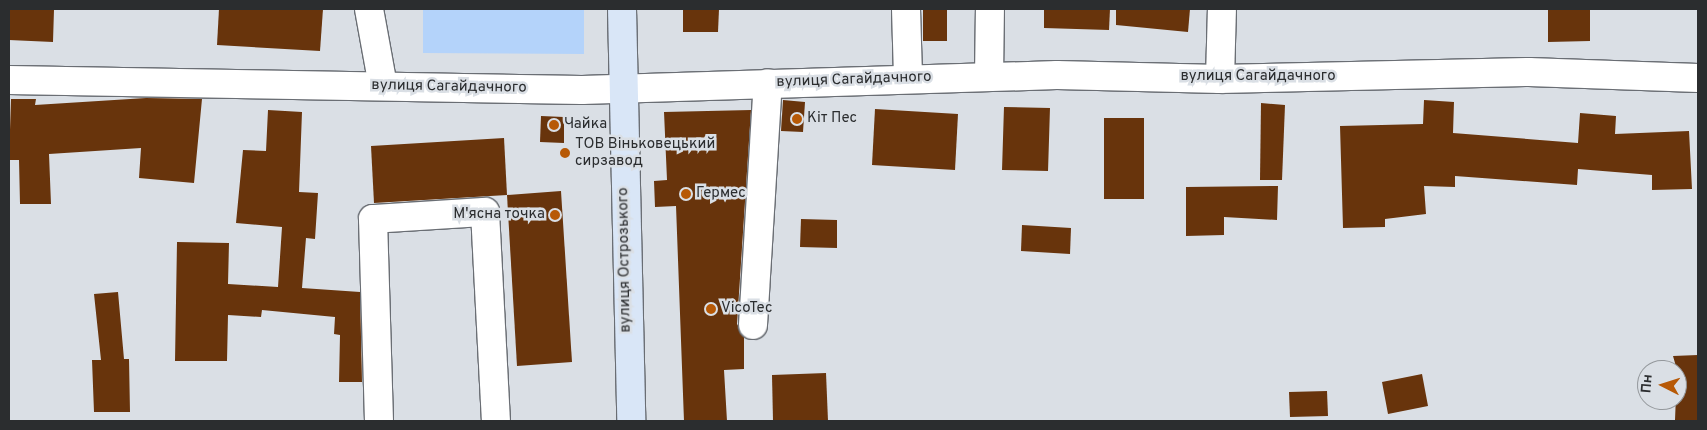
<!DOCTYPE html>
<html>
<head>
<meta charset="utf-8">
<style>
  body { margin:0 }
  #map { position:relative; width:1707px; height:430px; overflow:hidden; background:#dadfe5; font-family:Overpass,sans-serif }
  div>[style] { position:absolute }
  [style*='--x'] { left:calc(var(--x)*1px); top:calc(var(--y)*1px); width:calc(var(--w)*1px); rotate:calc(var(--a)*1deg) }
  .green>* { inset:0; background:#b4d3fa }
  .building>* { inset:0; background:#68340c }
  .roads { filter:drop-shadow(1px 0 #6a6e74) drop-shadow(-1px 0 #6a6e74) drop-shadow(0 1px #6a6e74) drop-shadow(0 -1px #6a6e74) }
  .minor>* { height:28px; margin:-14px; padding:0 14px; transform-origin:14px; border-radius:14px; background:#fff }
  .major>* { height:28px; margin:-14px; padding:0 14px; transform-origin:14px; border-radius:14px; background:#d9e6f7 }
  .dots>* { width:14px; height:14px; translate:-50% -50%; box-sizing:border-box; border:2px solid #dadfe5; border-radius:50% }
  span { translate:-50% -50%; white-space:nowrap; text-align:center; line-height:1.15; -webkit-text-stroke:5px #dadfe5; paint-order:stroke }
  .street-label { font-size:15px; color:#2b2d2f }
  .poi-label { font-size:15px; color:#2b2d2f }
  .left { translate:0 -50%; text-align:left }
  .right { translate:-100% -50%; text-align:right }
  .frame { position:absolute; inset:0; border:10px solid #2b2d2f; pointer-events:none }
  .north { position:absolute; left:1637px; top:360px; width:50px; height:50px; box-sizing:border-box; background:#dadfe5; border:1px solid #94989c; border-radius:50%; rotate:275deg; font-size:14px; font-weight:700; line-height:20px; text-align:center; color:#2b2d2f }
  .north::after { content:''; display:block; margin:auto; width:18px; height:22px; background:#b75906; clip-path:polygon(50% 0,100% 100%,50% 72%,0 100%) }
</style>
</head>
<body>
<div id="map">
  <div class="green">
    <div style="clip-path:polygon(423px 9px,584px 9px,584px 54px,423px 53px)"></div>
  </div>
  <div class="building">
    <div style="clip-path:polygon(9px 9px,54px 9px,53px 42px,9px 40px)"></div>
    <div style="clip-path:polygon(219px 9px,323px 9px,320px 51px,217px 45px)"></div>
    <div style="clip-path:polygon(683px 9px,719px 9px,718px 32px,683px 32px)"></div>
    <div style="clip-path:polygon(923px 9px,947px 9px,947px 41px,923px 41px)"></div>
    <div style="clip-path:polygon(1044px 9px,1110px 9px,1109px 30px,1044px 28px)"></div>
    <div style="clip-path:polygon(1116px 9px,1190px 9px,1188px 32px,1116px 25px)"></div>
    <div style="clip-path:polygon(1548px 9px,1590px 9px,1590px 41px,1548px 42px)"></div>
    <div style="clip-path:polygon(146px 98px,202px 99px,194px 183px,139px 178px,141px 148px,49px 154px,51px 204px,20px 204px,19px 160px,9px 160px,11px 99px,36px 99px,35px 105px)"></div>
    <div style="clip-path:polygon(783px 100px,805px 102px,803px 132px,781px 131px)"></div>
    <div style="clip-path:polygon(1424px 100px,1454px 102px,1453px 133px,1578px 143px,1580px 113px,1616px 116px,1615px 134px,1689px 131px,1692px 189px,1652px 190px,1652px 175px,1578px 169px,1577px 185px,1455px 176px,1455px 187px,1424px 186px,1426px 214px,1385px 219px,1385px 227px,1343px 228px,1340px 126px,1423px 124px)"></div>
    <div style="clip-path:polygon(1261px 103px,1285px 105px,1282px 180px,1260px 180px)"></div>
    <div style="clip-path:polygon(1004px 107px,1050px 108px,1048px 171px,1002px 170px)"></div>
    <div style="clip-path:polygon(875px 109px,958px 114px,955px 170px,872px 165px)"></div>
    <div style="clip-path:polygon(268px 110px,302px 112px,299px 192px,318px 193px,315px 239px,306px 238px,302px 288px,360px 292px,362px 382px,339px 382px,340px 335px,334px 334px,335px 317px,262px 310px,261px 317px,228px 315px,227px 361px,175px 361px,177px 242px,229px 243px,228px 284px,278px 287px,282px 227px,236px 223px,243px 150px,266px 151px)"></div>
    <div style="clip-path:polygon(751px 110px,737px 324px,744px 337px,744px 369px,724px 370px,727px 421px,684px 421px,676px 206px,655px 207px,654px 181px,667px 180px,664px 112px)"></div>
    <div style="clip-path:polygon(541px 116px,564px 117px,564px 143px,540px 142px)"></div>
    <div style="clip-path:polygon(1104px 118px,1144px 118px,1144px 199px,1104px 199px)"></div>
    <div style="clip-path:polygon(504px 138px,507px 195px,374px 203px,371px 146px)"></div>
    <div style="clip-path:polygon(1278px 186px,1277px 220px,1224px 217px,1224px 235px,1186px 236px,1186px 187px)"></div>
    <div style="clip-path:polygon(561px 191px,572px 362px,517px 366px,507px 195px)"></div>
    <div style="clip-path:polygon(801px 219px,837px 220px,837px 248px,800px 247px)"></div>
    <div style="clip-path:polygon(1022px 225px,1071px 228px,1070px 254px,1021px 251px)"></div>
    <div style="clip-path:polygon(118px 292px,124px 359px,129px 359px,130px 412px,94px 412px,92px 360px,101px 360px,94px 294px)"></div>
    <div style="clip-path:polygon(1698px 355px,1698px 420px,1675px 420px,1677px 370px,1673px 356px)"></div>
    <div style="clip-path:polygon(826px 373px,828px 421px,773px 421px,772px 375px)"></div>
    <div style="clip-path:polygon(1422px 374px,1428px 406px,1388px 414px,1382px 382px)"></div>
    <div style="clip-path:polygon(1327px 391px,1328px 416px,1290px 417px,1289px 392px)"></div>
  </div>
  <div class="roads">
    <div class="minor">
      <div style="--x:369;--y:9;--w:78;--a:79.7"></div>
      <div style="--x:906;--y:9;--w:68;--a:88.3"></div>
      <div style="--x:989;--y:77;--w:68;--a:-89.2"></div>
      <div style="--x:1220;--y:79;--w:70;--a:-88.4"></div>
      <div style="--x:9;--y:80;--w:573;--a:1"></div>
      <div style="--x:582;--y:90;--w:475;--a:-1.8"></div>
      <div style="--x:1057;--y:75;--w:163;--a:1.4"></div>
      <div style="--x:1220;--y:79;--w:309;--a:-1.3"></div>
      <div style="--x:1529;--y:72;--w:169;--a:2"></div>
      <div style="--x:753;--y:325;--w:242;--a:-86.5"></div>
      <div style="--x:379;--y:421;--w:202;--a:-91.7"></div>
      <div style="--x:373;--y:219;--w:112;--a:-3.6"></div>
      <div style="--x:485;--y:212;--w:209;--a:87"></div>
    </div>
    <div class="major">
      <div style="--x:622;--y:9;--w:412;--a:88.7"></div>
    </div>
  </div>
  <div class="dots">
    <div style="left:797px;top:119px;background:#b75906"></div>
    <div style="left:554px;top:125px;background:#b75906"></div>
    <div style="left:565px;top:153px;background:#b75906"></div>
    <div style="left:686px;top:194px;background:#b75906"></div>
    <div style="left:555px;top:215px;background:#b75906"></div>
    <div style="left:711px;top:309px;background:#b75906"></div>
  </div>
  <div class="street-label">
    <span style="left:1258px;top:77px">вулиця Сагайдачного</span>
    <span style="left:854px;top:80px;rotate:-2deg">вулиця Сагайдачного</span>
    <span style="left:449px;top:87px;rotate:1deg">вулиця Сагайдачного</span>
    <span style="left:625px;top:260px;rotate:-91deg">вулиця Острозького</span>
  </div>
  <div class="poi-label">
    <span class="left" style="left:807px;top:119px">Кіт Пес</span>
    <span class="left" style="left:564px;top:125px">Чайка</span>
    <span class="left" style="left:575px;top:153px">ТОВ Віньковецький<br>сирзавод</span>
    <span class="left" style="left:696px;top:194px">Гермес</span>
    <span class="right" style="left:545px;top:215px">М'ясна точка</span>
    <span class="left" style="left:721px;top:309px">VicoTec</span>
  </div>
  <div class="frame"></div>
  <div class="north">Пн</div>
</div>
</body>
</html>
